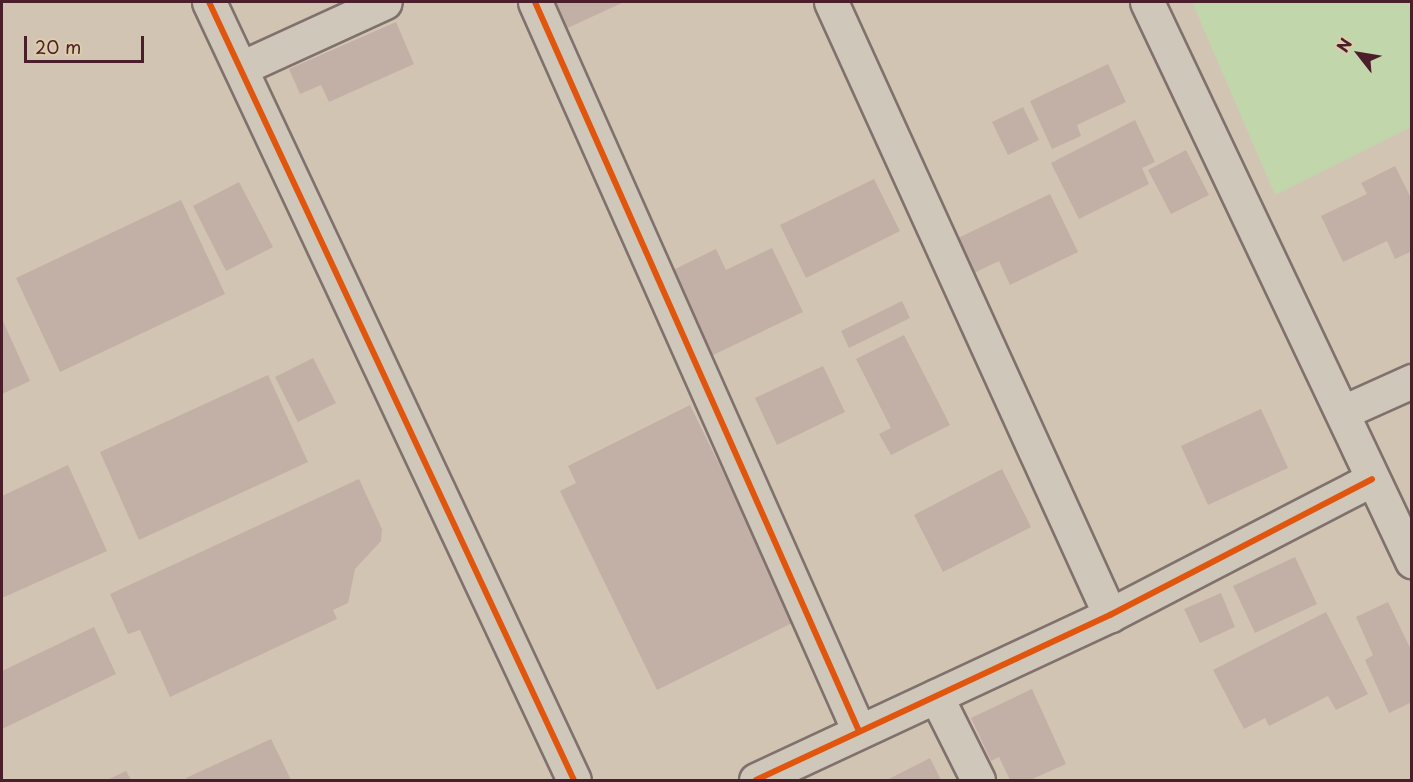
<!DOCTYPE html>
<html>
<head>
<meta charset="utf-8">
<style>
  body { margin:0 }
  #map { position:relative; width:1413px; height:782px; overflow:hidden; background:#d2c4b3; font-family:"Playpen Sans",sans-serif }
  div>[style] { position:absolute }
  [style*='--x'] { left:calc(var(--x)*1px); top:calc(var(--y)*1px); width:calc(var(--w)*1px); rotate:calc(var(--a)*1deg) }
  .green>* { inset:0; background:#c1d6ab }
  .building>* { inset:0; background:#c2afa5 }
  .roads { filter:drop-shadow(2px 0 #80716c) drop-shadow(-2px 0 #80716c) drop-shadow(0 2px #80716c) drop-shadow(0 -2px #80716c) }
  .street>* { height:33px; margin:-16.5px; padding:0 16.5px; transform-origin:16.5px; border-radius:16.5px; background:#cfc7ba }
  .secondary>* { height:33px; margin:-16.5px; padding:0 16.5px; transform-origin:16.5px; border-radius:16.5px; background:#cfc7ba }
  .cycleway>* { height:6px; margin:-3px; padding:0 3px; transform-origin:3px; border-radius:3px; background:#e0560e }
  span { translate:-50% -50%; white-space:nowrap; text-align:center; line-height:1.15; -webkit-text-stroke:4.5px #dfccaa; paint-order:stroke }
  .frame { position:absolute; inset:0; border:3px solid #4a1f2b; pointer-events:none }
  .north { position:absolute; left:1329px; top:24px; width:60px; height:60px; -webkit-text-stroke:4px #dfccaa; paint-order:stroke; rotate:301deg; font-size:16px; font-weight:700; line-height:24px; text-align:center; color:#4a1f2b }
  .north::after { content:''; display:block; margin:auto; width:21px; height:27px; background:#4a1f2b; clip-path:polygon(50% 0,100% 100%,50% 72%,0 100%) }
  .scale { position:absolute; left:24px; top:36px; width:120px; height:27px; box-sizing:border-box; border:3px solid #4a1f2b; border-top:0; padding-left:8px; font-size:18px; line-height:21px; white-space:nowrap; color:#4a1f2b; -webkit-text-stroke:4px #dfccaa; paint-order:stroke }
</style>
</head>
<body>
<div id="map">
  <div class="green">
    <div style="clip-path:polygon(1192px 2px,1411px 2px,1411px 127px,1275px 195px)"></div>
  </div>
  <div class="building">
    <div style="clip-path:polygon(547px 2px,624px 2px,561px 31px)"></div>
    <div style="clip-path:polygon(396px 22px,414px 64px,329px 102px,321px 85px,300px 94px,289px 69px)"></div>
    <div style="clip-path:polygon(1108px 64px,1126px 102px,1077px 125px,1081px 136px,1052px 149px,1030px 101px)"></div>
    <div style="clip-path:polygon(1023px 107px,1039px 140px,1008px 155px,992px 122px)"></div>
    <div style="clip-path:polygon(1135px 120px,1155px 162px,1142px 168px,1149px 184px,1079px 219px,1051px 163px)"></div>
    <div style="clip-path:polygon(1186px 150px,1209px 195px,1171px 214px,1148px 170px)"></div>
    <div style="clip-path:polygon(1395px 166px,1412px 200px,1412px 251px,1395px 259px,1387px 241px,1343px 262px,1321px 216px,1367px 194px,1361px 183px)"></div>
    <div style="clip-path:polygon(874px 179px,900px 231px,806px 278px,780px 225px)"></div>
    <div style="clip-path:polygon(239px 182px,273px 247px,226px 271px,193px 206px)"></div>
    <div style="clip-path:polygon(1050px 194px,1078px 252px,1010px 285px,999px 261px,974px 273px,958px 238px)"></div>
    <div style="clip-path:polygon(181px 200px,225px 294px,60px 372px,16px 278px)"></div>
    <div style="clip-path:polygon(772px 248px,803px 312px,711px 356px,671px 271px,716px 249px,726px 270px)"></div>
    <div style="clip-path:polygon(902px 301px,910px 318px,849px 348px,841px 331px)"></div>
    <div style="clip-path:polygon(2px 319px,30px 381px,2px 394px)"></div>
    <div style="clip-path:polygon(904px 335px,950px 425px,891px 455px,879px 434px,891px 428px,856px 359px)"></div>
    <div style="clip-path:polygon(313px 358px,336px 403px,298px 422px,275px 377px)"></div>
    <div style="clip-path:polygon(823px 366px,845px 412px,777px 445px,755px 398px)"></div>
    <div style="clip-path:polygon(268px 375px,308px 462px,139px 540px,100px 452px)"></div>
    <div style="clip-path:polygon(690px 405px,796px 621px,657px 690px,560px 491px,576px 483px,568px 466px)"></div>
    <div style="clip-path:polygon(1261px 409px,1288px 468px,1208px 505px,1181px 446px)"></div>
    <div style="clip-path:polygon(68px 465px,107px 551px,2px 598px,2px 496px)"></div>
    <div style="clip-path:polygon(1002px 469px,1031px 527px,943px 572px,914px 515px)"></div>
    <div style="clip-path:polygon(359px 479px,382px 529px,381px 541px,355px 569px,348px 603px,333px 610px,337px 619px,170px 697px,140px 630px,128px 634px,110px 594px)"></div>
    <div style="clip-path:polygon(1295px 557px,1317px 604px,1255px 633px,1233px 586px)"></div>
    <div style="clip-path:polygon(1221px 593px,1235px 627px,1200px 643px,1184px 609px)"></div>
    <div style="clip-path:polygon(1388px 602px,1412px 652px,1412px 702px,1389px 713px,1365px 660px,1373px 655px,1356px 617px)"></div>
    <div style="clip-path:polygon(1326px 612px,1368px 694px,1336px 710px,1328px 696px,1269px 726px,1265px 718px,1244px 729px,1213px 670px)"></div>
    <div style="clip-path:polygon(94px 627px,116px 674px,2px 729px,2px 671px)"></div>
    <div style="clip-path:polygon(1032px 689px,1066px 764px,1030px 780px,1010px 780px,999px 757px,991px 761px,971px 718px)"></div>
    <div style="clip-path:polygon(271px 739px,291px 780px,187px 780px,186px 778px)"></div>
    <div style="clip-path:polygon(930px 758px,941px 780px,887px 780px)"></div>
    <div style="clip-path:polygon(126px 771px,131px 780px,107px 780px)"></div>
  </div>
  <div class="roads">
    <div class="street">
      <div style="--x:535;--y:2;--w:798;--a:66.04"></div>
      <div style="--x:831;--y:2;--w:674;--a:65.53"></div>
      <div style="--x:241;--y:68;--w:158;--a:-24.6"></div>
      <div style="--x:1343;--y:412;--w:76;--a:-24.2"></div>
      <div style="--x:936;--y:696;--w:94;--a:63.4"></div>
      <div style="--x:756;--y:780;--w:391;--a:-25"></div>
      <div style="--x:1110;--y:615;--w:295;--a:-27.4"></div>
    </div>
    <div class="secondary">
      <div style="--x:209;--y:2;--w:859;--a:64.87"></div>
      <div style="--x:1147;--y:2;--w:619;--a:64.64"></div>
    </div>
  </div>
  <div class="cycleway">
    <div style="--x:209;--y:2;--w:859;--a:64.87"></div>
    <div style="--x:535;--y:2;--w:798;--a:66.04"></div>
    <div style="--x:756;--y:780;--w:391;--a:-25"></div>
    <div style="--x:1110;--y:615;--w:295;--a:-27.4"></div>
  </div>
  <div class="frame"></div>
  <div class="north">N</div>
  <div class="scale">20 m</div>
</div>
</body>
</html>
